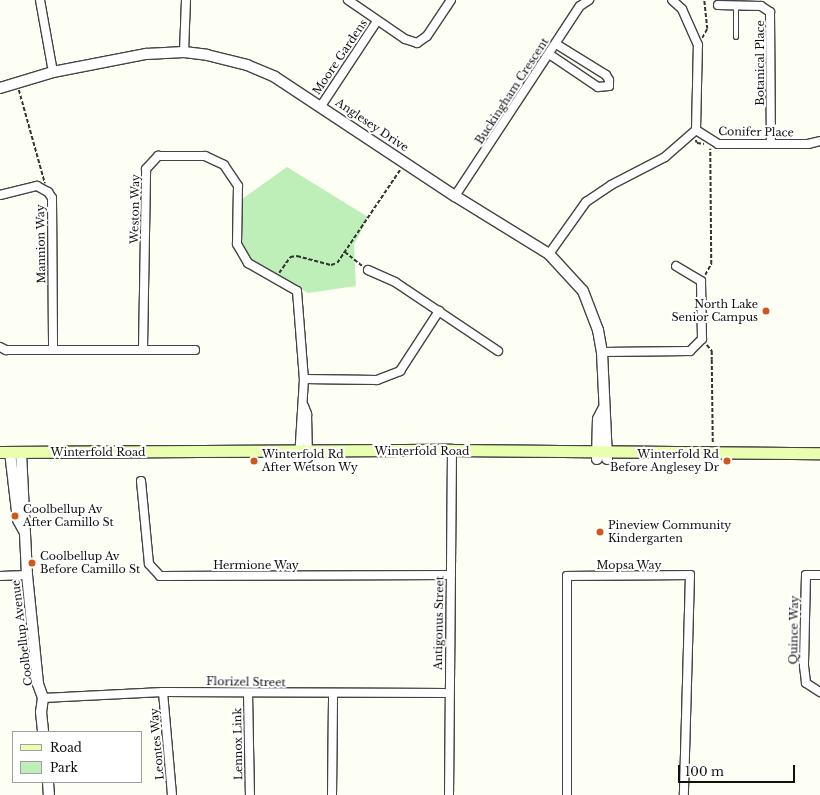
<!DOCTYPE html>
<html>
<head>
<meta charset="utf-8">
<style>
  body { margin:0 }
  #map { position:relative; width:820px; height:795px; overflow:hidden; background:#fdfff4; font-family:"Libre Baskerville",serif }
  div>[style] { position:absolute }
  [style*='--x'] { left:calc(var(--x)*1px); top:calc(var(--y)*1px); width:calc(var(--w)*1px); rotate:calc(var(--a)*1deg) }
  .green>* { inset:0; background:#bfefb8 }
  .path>* { height:1.5px; margin-top:-0.75px; transform-origin:0; background:repeating-linear-gradient(90deg,#333 0 4px,transparent 0 6px) }
  .roads { filter:drop-shadow(1px 0 #444) drop-shadow(-1px 0 #444) drop-shadow(0 1px #444) drop-shadow(0 -1px #444) }
  .service>* { height:4px; margin:-2px; padding:0 2px; transform-origin:2px; border-radius:2px; background:#fff }
  .minor>* { height:8px; margin:-4px; padding:0 4px; transform-origin:4px; border-radius:4px; background:#fff }
  .tertiary>* { height:10px; margin:-5px; padding:0 5px; transform-origin:5px; border-radius:5px; background:#fff }
  .secondary>* { height:11px; margin:-5.5px; padding:0 5.5px; transform-origin:5.5px; border-radius:5.5px; background:#e9ffaf }
  .dots>* { width:11px; height:11px; translate:-50% -50%; box-sizing:border-box; border:2px solid #fff; border-radius:50% }
  span { translate:-50% -50%; white-space:nowrap; text-align:center; line-height:1.15; -webkit-text-stroke:4px #fff; paint-order:stroke }
  .street-label { font-size:11px; color:#111 }
  .poi-label { font-size:11px; color:#111 }
  .right { translate:-100% -50%; text-align:right }
  .left { translate:0 -50%; text-align:left }
  .legend { position:absolute; left:12px; top:731px; width:130px; height:52px; box-sizing:border-box; background:#fff; border:1px solid #a0a0a0; margin:0; padding:5px 7px; list-style:none; font-size:12px; color:#111 }
  .legend li { display:flex; align-items:center; gap:8px; height:20px }
  .legend b { width:20px; border:1px solid #a0a0a0 }
  .scale { position:absolute; left:678px; top:765px; width:117px; height:18px; box-sizing:border-box; border:2px solid #111; border-top:0; padding-left:5px; font-size:12px; line-height:14px; white-space:nowrap; color:#111; -webkit-text-stroke:3px #fff; paint-order:stroke }
</style>
</head>
<body>
<div id="map">
  <div class="green">
    <div style="clip-path:polygon(287px 167px,368px 217px,354px 245px,356px 286px,308px 293px,252px 260px,242px 244px,242px 199px)"></div>
  </div>
  <div class="path">
    <div style="--x:702;--y:38;--w:10;--a:-61"></div>
    <div style="--x:707;--y:29;--w:29;--a:-96"></div>
    <div style="--x:19;--y:90;--w:97;--a:74.4"></div>
    <div style="--x:696;--y:140;--w:3;--a:72"></div>
    <div style="--x:697;--y:143;--w:7;--a:8"></div>
    <div style="--x:345;--y:252;--w:22;--a:39"></div>
    <div style="--x:279;--y:273;--w:19;--a:-55"></div>
    <div style="--x:290;--y:257;--w:7;--a:-8"></div>
    <div style="--x:297;--y:256;--w:35;--a:15"></div>
    <div style="--x:331;--y:265;--w:6;--a:-18"></div>
    <div style="--x:337;--y:263;--w:112;--a:-55.9"></div>
    <div style="--x:705;--y:275;--w:13;--a:-61"></div>
    <div style="--x:711;--y:264;--w:115;--a:-90.5"></div>
    <div style="--x:707;--y:345;--w:8;--a:50"></div>
    <div style="--x:712;--y:351;--w:9;--a:90"></div>
    <div style="--x:712;--y:360;--w:84;--a:89.3"></div>
  </div>
  <div class="roads">
    <div class="service">
      <div style="--x:736;--y:37;--w:31;--a:-90"></div>
    </div>
    <div class="minor">
      <div style="--x:40;--y:0;--w:73;--a:79.8"></div>
      <div style="--x:348;--y:0;--w:69;--a:34.4"></div>
      <div style="--x:405;--y:39;--w:13;--a:18"></div>
      <div style="--x:417;--y:43;--w:12;--a:-35"></div>
      <div style="--x:427;--y:36;--w:43;--a:-56.3"></div>
      <div style="--x:718;--y:5;--w:43;--a:1.3"></div>
      <div style="--x:761;--y:6;--w:11;--a:34"></div>
      <div style="--x:770;--y:12;--w:132;--a:89.6"></div>
      <div style="--x:184;--y:52;--w:52;--a:-87.8"></div>
      <div style="--x:549;--y:54;--w:59;--a:34"></div>
      <div style="--x:598;--y:87;--w:11;--a:-5"></div>
      <div style="--x:609;--y:86;--w:6;--a:-90"></div>
      <div style="--x:609;--y:80;--w:6;--a:-121"></div>
      <div style="--x:606;--y:75;--w:59;--a:-148.2"></div>
      <div style="--x:321;--y:106;--w:102;--a:-56.6"></div>
      <div style="--x:696;--y:130;--w:26;--a:32"></div>
      <div style="--x:718;--y:144;--w:90;--a:0"></div>
      <div style="--x:808;--y:144;--w:12;--a:-14"></div>
      <div style="--x:0;--y:195;--w:38;--a:-14"></div>
      <div style="--x:37;--y:186;--w:13;--a:29"></div>
      <div style="--x:48;--y:192;--w:7;--a:56"></div>
      <div style="--x:52;--y:198;--w:151;--a:89.6"></div>
      <div style="--x:455;--y:196;--w:227;--a:-56.7"></div>
      <div style="--x:580;--y:6;--w:11;--a:-34"></div>
      <div style="--x:549;--y:254;--w:64;--a:-54.6"></div>
      <div style="--x:586;--y:202;--w:30;--a:-34"></div>
      <div style="--x:611;--y:185;--w:61;--a:-27.4"></div>
      <div style="--x:665;--y:157;--w:41;--a:-41.1"></div>
      <div style="--x:696;--y:130;--w:85;--a:-88.7"></div>
      <div style="--x:698;--y:45;--w:39;--a:-114"></div>
      <div style="--x:682;--y:9;--w:13;--a:-138"></div>
      <div style="--x:368;--y:270;--w:30;--a:24"></div>
      <div style="--x:395;--y:282;--w:124;--a:33.8"></div>
      <div style="--x:0;--y:347;--w:7;--a:27"></div>
      <div style="--x:6;--y:350;--w:189;--a:0"></div>
      <div style="--x:143;--y:348;--w:179;--a:-89"></div>
      <div style="--x:146;--y:169;--w:18;--a:-47"></div>
      <div style="--x:158;--y:156;--w:47;--a:0"></div>
      <div style="--x:205;--y:156;--w:21;--a:25"></div>
      <div style="--x:224;--y:165;--w:25;--a:56"></div>
      <div style="--x:238;--y:186;--w:58;--a:91"></div>
      <div style="--x:237;--y:244;--w:22;--a:60"></div>
      <div style="--x:248;--y:263;--w:56;--a:29.7"></div>
      <div style="--x:297;--y:291;--w:88;--a:85.5"></div>
      <div style="--x:304;--y:379;--w:79;--a:93.6"></div>
      <div style="--x:602;--y:352;--w:88;--a:-0.7"></div>
      <div style="--x:690;--y:351;--w:17;--a:-45"></div>
      <div style="--x:702;--y:339;--w:58;--a:-91"></div>
      <div style="--x:701;--y:281;--w:29;--a:-149"></div>
      <div style="--x:304;--y:379;--w:73;--a:0.8"></div>
      <div style="--x:377;--y:380;--w:25;--a:-21"></div>
      <div style="--x:400;--y:371;--w:72;--a:-57"></div>
      <div style="--x:304;--y:406;--w:9;--a:69"></div>
      <div style="--x:307;--y:414;--w:44;--a:88.7"></div>
      <div style="--x:141;--y:481;--w:83;--a:84.5"></div>
      <div style="--x:149;--y:564;--w:16;--a:47"></div>
      <div style="--x:160;--y:576;--w:291;--a:-0.2"></div>
      <div style="--x:820;--y:575;--w:14;--a:180"></div>
      <div style="--x:806;--y:575;--w:91;--a:91.3"></div>
      <div style="--x:804;--y:666;--w:17;--a:83"></div>
      <div style="--x:806;--y:683;--w:17;--a:33"></div>
      <div style="--x:0;--y:576;--w:27;--a:-2"></div>
      <div style="--x:163;--y:692;--w:103;--a:85"></div>
      <div style="--x:248;--y:693;--w:102;--a:88.9"></div>
      <div style="--x:43;--y:698;--w:120;--a:-2.9"></div>
      <div style="--x:163;--y:692;--w:286;--a:0.2"></div>
      <div style="--x:332;--y:795;--w:101;--a:-89.4"></div>
      <div style="--x:449;--y:795;--w:345;--a:-89.5"></div>
      <div style="--x:567;--y:795;--w:219;--a:-90"></div>
      <div style="--x:567;--y:576;--w:123;--a:-0.5"></div>
      <div style="--x:690;--y:575;--w:220;--a:91.6"></div>
    </div>
    <div class="tertiary">
      <div style="--x:0;--y:88;--w:55;--a:-16.8"></div>
      <div style="--x:53;--y:72;--w:95;--a:-11"></div>
      <div style="--x:146;--y:54;--w:38;--a:-3"></div>
      <div style="--x:184;--y:52;--w:23;--a:7"></div>
      <div style="--x:207;--y:55;--w:41;--a:14"></div>
      <div style="--x:247;--y:65;--w:30;--a:23"></div>
      <div style="--x:275;--y:77;--w:216;--a:33.5"></div>
      <div style="--x:455;--y:196;--w:110;--a:31.7"></div>
      <div style="--x:549;--y:254;--w:50;--a:47.4"></div>
      <div style="--x:583;--y:291;--w:42;--a:69"></div>
      <div style="--x:598;--y:330;--w:22;--a:80"></div>
      <div style="--x:602;--y:352;--w:107;--a:87.3"></div>
      <div style="--x:10;--y:452;--w:68;--a:83.3"></div>
      <div style="--x:18;--y:520;--w:13;--a:61"></div>
      <div style="--x:21;--y:452;--w:123;--a:87.2"></div>
      <div style="--x:27;--y:575;--w:110;--a:84.2"></div>
      <div style="--x:38;--y:684;--w:15;--a:70"></div>
      <div style="--x:43;--y:698;--w:14;--a:98"></div>
      <div style="--x:41;--y:712;--w:20;--a:84"></div>
      <div style="--x:597;--y:459;--w:40;--a:-88.6"></div>
      <div style="--x:598;--y:419;--w:11;--a:-63"></div>
      <div style="--x:48;--y:782;--w:13;--a:86"></div>
    </div>
    <div class="secondary">
      <div style="--x:0;--y:452;--w:452;--a:-0.3"></div>
      <div style="--x:452;--y:450;--w:368;--a:0.5"></div>
    </div>
  </div>
  <div class="dots">
    <div style="left:766px;top:311px;background:#d15718"></div>
    <div style="left:254px;top:461px;background:#d15718"></div>
    <div style="left:727px;top:461px;background:#d15718"></div>
    <div style="left:15px;top:516px;background:#d15718"></div>
    <div style="left:600px;top:532px;background:#d15718"></div>
    <div style="left:32px;top:563px;background:#d15718"></div>
  </div>
  <div class="street-label">
    <span style="left:340px;top:57px;rotate:-56deg">Moore Gardens</span>
    <span style="left:760px;top:63px;rotate:-90deg">Botanical Place</span>
    <span style="left:512px;top:91px;rotate:-57deg">Buckingham Crescent</span>
    <span style="left:372px;top:125px;rotate:34deg">Anglesey Drive</span>
    <span style="left:756px;top:132px;rotate:1deg">Conifer Place</span>
    <span style="left:135px;top:209px;rotate:-89deg">Weston Way</span>
    <span style="left:41px;top:244px;rotate:-91deg">Mannion Way</span>
    <span style="left:422px;top:451px">Winterfold Road</span>
    <span style="left:98px;top:452px">Winterfold Road</span>
    <span style="left:256px;top:565px">Hermione Way</span>
    <span style="left:629px;top:565px">Mopsa Way</span>
    <span style="left:439px;top:623px;rotate:-89deg">Antigonus Street</span>
    <span style="left:794px;top:630px;rotate:-89deg">Quince Way</span>
    <span style="left:22px;top:633px;rotate:-97deg">Coolbellup Avenue</span>
    <span style="left:246px;top:682px;rotate:1deg">Florizel Street</span>
    <span style="left:157px;top:744px;rotate:-95deg">Leontes Way</span>
    <span style="left:238px;top:744px;rotate:-91deg">Lennox Link</span>
  </div>
  <div class="poi-label">
    <span class="right" style="left:758px;top:311px">North Lake<br>Senior Campus</span>
    <span class="left" style="left:262px;top:461px">Winterfold Rd<br>After Wetson Wy</span>
    <span class="right" style="left:719px;top:461px">Winterfold Rd<br>Before Anglesey Dr</span>
    <span class="left" style="left:23px;top:516px">Coolbellup Av<br>After Camillo St</span>
    <span class="left" style="left:608px;top:532px">Pineview Community<br>Kindergarten</span>
    <span class="left" style="left:40px;top:563px">Coolbellup Av<br>Before Camillo St</span>
  </div>
  <ul class="legend">
  <li><b style="height:5px;background:#e9ffaf"></b>Road</li>
  <li><b style="height:11px;background:#bfefb8"></b>Park</li>
  </ul>
  <div class="scale">100 m</div>
</div>
</body>
</html>
